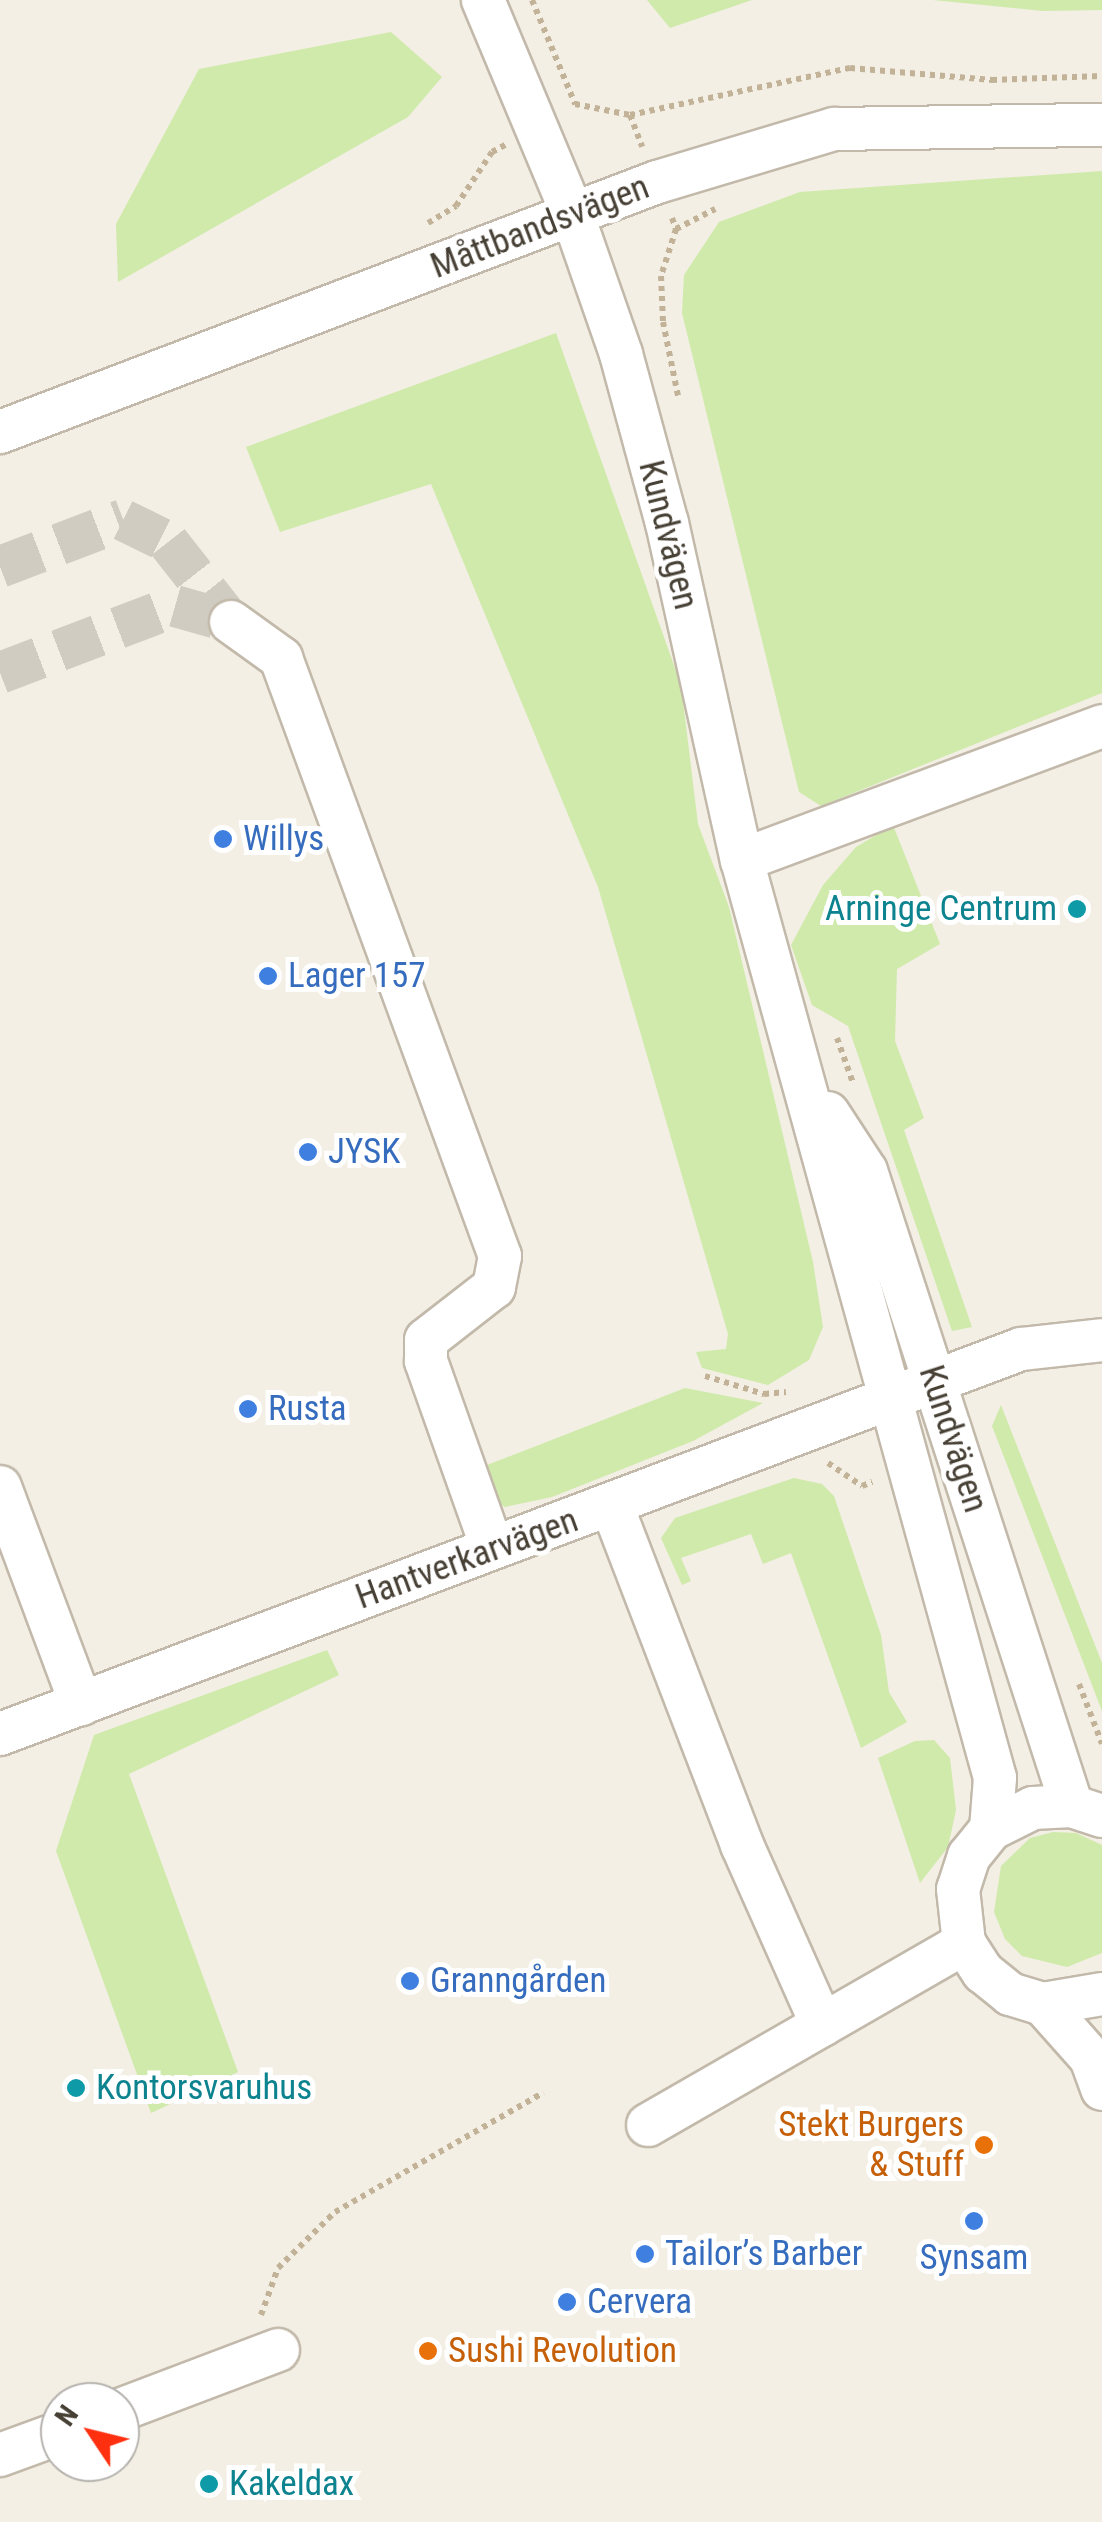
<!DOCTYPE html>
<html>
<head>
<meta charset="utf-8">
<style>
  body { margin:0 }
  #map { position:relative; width:1102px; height:2522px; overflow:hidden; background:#f3efe4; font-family:"Roboto Condensed",sans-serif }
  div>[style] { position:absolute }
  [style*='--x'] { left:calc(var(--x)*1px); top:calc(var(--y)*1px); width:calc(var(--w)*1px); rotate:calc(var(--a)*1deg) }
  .green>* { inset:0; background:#cfeaaa }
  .minor-tunnel>* { height:42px; margin-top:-21px; transform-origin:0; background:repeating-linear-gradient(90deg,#d0ccc1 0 42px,transparent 0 63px) }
  .path>* { height:6px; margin-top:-3px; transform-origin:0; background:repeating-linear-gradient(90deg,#c2b297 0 5px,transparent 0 10px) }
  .roads { filter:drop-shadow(2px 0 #c2b9aa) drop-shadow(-2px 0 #c2b9aa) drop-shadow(0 2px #c2b9aa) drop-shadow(0 -2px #c2b9aa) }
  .minor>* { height:42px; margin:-21px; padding:0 21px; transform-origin:21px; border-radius:21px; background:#fff }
  .dots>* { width:28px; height:28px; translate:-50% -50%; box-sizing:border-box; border:5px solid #fff; border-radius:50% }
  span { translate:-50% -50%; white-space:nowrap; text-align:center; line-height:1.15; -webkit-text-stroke:10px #fff; paint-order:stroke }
  .street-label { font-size:35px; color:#463f34 }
  .shop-label { font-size:35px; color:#366cbe }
  .left { translate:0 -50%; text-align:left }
  .culture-label { font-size:35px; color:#0d838f }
  .right { translate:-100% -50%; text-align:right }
  .food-label { font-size:35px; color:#c56008 }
  .north { position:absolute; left:40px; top:2382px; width:100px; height:100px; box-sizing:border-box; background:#fff; border:2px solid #b5b2ae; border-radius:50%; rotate:305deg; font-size:28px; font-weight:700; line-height:40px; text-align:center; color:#463f34 }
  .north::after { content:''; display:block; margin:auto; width:35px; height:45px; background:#ff3010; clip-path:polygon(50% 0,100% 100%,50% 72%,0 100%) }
</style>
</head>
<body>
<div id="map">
  <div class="green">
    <div style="clip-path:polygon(647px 0,752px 0,670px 28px)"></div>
    <div style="clip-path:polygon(933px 0,1102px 0,1102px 10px,1043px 11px)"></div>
    <div style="clip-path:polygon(391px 32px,442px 77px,408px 117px,118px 282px,116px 224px,199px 69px)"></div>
    <div style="clip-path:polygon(1102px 171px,1102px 693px,821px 806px,799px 792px,682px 313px,684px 275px,719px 222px,800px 192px)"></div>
    <div style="clip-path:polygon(556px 333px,681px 685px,698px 824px,729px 907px,813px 1262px,823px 1327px,809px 1360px,768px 1385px,702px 1368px,696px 1352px,726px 1349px,728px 1334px,598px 887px,431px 484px,280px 532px,246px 447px)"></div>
    <div style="clip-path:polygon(893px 825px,940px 944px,897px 969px,895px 1041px,924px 1118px,904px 1130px,972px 1327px,952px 1331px,848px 1026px,812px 1005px,791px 945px,823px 885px,856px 847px)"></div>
    <div style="clip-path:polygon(685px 1388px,763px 1403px,693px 1441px,552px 1497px,505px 1507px,488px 1497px,482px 1467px)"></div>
    <div style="clip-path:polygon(1001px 1405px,1102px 1663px,1102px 1711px,992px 1426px)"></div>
    <div style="clip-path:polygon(794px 1478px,822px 1484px,834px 1496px,881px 1635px,889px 1692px,907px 1722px,861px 1748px,791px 1553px,763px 1564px,751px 1534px,681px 1558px,691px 1581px,682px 1585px,661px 1538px,675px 1518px)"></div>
    <div style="clip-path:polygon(327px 1650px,339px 1675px,129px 1774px,238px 2072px,151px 2113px,56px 1851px,94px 1735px)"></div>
    <div style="clip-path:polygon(934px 1740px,950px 1758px,956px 1810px,948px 1847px,920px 1883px,878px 1758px,915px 1741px)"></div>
    <div style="clip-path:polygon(1053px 1832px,1076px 1833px,1102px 1845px,1102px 1953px,1067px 1967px,1022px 1956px,1005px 1939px,994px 1912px,1001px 1866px,1030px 1838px)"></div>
  </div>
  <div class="minor-tunnel">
    <div style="--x:0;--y:567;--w:132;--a:-20.9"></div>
    <div style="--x:123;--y:520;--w:50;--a:26.1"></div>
    <div style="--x:168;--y:542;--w:102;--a:51.8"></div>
    <div style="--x:0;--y:673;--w:187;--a:-20.9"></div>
    <div style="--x:175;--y:606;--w:58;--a:15.9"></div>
  </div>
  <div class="path">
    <div style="--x:532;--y:0;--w:113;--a:67.5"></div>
    <div style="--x:575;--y:104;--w:56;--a:11.3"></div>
    <div style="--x:630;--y:115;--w:225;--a:-12.1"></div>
    <div style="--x:850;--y:68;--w:143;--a:4.8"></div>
    <div style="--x:992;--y:80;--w:110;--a:-2.1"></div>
    <div style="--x:630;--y:115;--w:34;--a:69"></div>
    <div style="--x:672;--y:218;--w:12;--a:70"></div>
    <div style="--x:676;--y:229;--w:49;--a:107.7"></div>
    <div style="--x:661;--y:276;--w:46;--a:87.5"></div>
    <div style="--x:663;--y:322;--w:76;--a:78.5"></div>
    <div style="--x:428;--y:223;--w:33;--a:-31"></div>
    <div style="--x:456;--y:206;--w:65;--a:-56.3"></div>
    <div style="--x:492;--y:152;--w:15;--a:-28"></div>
    <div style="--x:676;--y:229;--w:44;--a:-27.1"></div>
    <div style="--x:837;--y:1038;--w:48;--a:70.4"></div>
    <div style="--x:705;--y:1376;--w:62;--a:17"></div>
    <div style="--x:764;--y:1394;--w:22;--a:-5"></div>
    <div style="--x:828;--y:1463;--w:41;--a:34.1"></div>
    <div style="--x:862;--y:1486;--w:11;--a:-22"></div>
    <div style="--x:1079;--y:1684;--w:64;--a:69"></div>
    <div style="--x:261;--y:2315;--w:50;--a:-70.1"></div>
    <div style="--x:278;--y:2268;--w:80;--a:-44.5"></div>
    <div style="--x:335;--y:2212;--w:240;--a:-29.8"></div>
  </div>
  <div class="roads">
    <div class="minor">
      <div style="--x:483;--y:0;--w:231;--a:67.3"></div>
      <div style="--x:572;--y:213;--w:149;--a:70.8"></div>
      <div style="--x:621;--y:354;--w:175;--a:74.8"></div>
      <div style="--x:667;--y:523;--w:345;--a:77.5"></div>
      <div style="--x:742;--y:860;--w:952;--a:74.59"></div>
      <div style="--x:995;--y:1778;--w:51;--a:94.5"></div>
      <div style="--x:0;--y:432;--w:703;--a:-20.83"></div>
      <div style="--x:657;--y:182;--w:185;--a:-16.7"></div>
      <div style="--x:834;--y:129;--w:268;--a:-0.9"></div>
      <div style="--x:231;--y:622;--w:62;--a:35.8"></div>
      <div style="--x:281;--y:658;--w:637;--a:69.89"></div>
      <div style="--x:500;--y:1256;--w:32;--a:101"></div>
      <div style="--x:494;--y:1287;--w:86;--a:142.1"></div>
      <div style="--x:426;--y:1340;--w:21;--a:90"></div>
      <div style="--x:426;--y:1361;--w:197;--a:70.5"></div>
      <div style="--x:742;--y:860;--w:384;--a:-20.4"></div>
      <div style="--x:828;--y:1113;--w:69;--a:56.8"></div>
      <div style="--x:866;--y:1171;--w:668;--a:72.03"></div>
      <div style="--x:0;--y:1487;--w:232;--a:69.5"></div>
      <div style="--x:612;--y:1506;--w:363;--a:69"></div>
      <div style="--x:742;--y:1845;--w:197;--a:66"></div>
      <div style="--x:0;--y:1734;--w:1091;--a:-20.66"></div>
      <div style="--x:1021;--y:1349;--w:81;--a:-6.3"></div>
      <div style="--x:1102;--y:1816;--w:32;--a:-162"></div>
      <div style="--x:1072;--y:1806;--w:39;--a:177"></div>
      <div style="--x:1033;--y:1808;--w:47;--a:153.4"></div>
      <div style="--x:991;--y:1829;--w:35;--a:129"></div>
      <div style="--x:969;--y:1856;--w:35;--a:108"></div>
      <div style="--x:958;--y:1889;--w:54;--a:83.7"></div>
      <div style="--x:964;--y:1943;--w:35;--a:57"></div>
      <div style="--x:983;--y:1972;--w:35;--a:39"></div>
      <div style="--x:1010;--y:1994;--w:34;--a:17"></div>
      <div style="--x:1043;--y:2004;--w:60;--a:-9.6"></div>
      <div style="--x:1043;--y:2004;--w:72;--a:48.4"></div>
      <div style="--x:1091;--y:2058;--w:33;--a:70"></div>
      <div style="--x:648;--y:2125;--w:365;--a:-29.9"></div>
      <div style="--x:120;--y:2410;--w:169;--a:-20.8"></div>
      <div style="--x:0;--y:2455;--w:64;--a:-20.1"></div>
    </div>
  </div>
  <div class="dots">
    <div style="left:223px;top:839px;background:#3f7fe0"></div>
    <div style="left:1077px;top:909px;background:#0f9aa8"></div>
    <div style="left:268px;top:976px;background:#3f7fe0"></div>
    <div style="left:308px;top:1152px;background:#3f7fe0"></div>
    <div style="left:248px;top:1409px;background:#3f7fe0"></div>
    <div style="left:410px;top:1981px;background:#3f7fe0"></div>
    <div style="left:76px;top:2088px;background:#0f9aa8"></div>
    <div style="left:984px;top:2145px;background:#e8710a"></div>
    <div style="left:974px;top:2221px;background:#3f7fe0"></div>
    <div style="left:645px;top:2254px;background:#3f7fe0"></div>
    <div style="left:567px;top:2302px;background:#3f7fe0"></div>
    <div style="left:428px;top:2351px;background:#e8710a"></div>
    <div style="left:209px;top:2484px;background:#0f9aa8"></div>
  </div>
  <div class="street-label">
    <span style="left:540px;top:227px;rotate:-21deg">Måttbandsvägen</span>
    <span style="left:668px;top:535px;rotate:76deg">Kundvägen</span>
    <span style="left:953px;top:1439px;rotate:72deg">Kundvägen</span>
    <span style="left:467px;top:1559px;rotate:-20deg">Hantverkarvägen</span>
  </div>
  <div class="shop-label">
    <span class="left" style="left:243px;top:839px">Willys</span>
    <span class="left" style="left:288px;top:976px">Lager 157</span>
    <span class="left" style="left:328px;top:1152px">JYSK</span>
    <span class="left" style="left:268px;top:1409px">Rusta</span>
    <span class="left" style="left:430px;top:1981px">Granngården</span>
    <span class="left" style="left:665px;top:2254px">Tailor’s Barber</span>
    <span style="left:974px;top:2258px">Synsam</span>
    <span class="left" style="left:587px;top:2302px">Cervera</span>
  </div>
  <div class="culture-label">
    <span class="right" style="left:1057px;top:909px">Arninge Centrum</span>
    <span class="left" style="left:96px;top:2088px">Kontorsvaruhus</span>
    <span class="left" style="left:229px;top:2484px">Kakeldax</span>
  </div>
  <div class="food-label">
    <span class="right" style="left:964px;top:2145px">Stekt Burgers<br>&amp; Stuff</span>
    <span class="left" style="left:448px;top:2351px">Sushi Revolution</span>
  </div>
  <div class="north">N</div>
</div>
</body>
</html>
